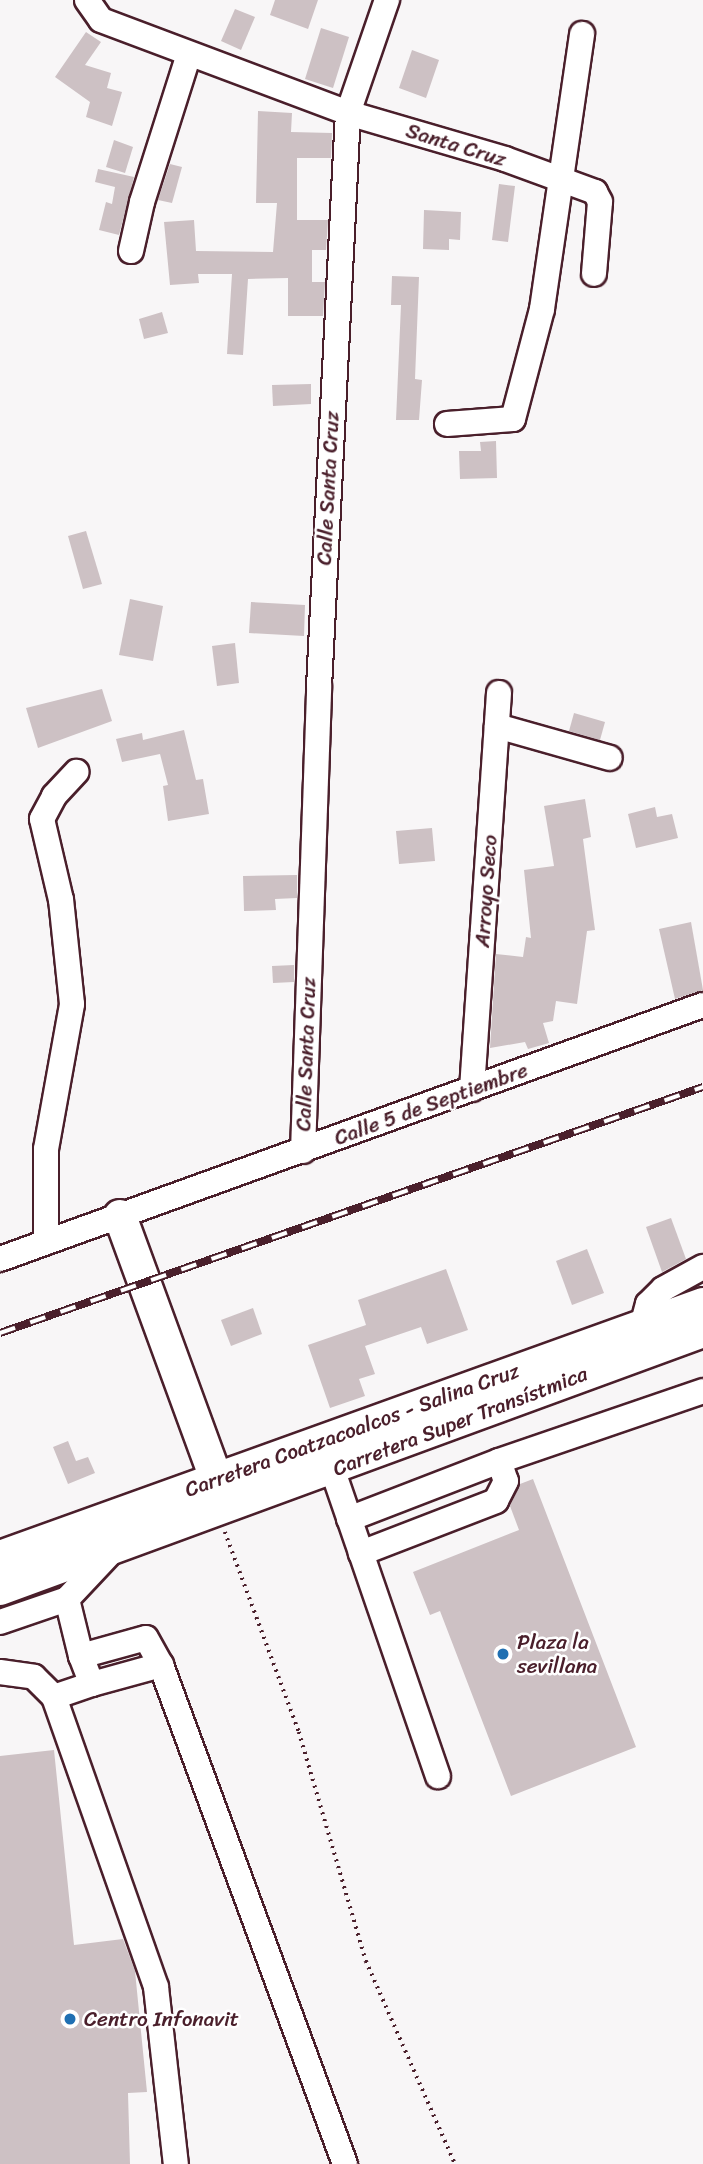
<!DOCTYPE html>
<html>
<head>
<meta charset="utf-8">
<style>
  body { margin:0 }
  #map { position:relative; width:703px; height:2164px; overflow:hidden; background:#f8f6f7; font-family:Sriracha,sans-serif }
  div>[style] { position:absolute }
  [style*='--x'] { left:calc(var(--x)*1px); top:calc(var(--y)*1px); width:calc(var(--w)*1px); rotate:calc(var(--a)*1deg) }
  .building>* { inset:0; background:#cdc1c4 }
  .path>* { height:3.5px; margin-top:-1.75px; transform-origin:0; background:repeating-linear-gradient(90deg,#4a1f2b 0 2px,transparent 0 7px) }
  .roads { filter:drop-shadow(2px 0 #4a1f2b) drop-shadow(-2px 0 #4a1f2b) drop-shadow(0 2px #4a1f2b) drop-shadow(0 -2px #4a1f2b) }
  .minor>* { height:24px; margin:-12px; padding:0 12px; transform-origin:12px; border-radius:12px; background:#fff }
  .major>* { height:32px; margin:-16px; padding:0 16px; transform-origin:16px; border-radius:16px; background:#fff }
  .rail>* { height:8px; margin-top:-4px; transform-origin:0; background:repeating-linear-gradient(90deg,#fff 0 16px,#4a1f2b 0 32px); box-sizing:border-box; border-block:2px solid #4a1f2b }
  .dots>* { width:19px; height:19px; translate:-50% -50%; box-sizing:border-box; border:4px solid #fff; border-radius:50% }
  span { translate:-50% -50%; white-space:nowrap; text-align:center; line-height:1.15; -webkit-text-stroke:5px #fff; paint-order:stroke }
  .street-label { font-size:21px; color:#4a1f2b }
  .poi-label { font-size:21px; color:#4a1f2b }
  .left { translate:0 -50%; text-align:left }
</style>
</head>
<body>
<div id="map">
  <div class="building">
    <div style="clip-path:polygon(275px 0,318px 0,308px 29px,270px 15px)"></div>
    <div style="clip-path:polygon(235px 9px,255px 17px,241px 50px,221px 41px)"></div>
    <div style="clip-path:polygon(321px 28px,349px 37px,333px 88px,305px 79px)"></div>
    <div style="clip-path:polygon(86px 32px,101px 42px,85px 65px,111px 73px,107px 88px,122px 92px,112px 126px,86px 117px,90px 102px,55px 77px)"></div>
    <div style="clip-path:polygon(412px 50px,439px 60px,426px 98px,399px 88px)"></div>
    <div style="clip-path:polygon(258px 111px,292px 113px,291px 132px,332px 133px,331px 158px,297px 158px,297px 220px,328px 220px,326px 250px,312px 250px,312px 282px,325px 282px,323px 316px,288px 316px,288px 278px,248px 279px,243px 355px,227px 354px,232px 274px,198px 274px,199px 283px,170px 285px,164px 222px,194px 220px,196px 251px,273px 252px,277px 203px,256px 203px)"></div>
    <div style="clip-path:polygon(114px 140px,133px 147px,125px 173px,106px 167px)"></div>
    <div style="clip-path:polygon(170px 164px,182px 167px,172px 203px,158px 200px)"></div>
    <div style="clip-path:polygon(98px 169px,134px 177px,119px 235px,99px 230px,106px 202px,112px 204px,115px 187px,95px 182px)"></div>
    <div style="clip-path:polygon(499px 184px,515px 186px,508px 242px,492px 240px)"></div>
    <div style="clip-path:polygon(424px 210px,461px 212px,460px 240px,449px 239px,449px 250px,423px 249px)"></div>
    <div style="clip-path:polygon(392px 276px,419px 277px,415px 379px,422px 380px,419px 420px,396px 420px,401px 305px,391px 305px)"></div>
    <div style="clip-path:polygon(162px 312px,168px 333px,144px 339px,139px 319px)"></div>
    <div style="clip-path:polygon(311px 384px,311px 404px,273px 406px,272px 385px)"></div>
    <div style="clip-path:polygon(496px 441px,497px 478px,460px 479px,459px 451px,481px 451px,480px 442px)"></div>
    <div style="clip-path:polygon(86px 531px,102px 584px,83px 589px,68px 536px)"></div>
    <div style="clip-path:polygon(130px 599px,163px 606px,153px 661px,119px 655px)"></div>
    <div style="clip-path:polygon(251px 602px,305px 605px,304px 636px,249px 633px)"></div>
    <div style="clip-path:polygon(235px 643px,239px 683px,217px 686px,212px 646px)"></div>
    <div style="clip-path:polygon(102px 689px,112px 721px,38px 748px,26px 708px)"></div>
    <div style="clip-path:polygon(574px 713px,605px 722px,600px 740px,569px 731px)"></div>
    <div style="clip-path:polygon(184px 730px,196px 780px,203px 779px,209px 814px,168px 821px,163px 786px,168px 785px,160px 754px,122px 762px,116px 739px,142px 733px,143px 740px)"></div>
    <div style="clip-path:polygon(585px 799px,591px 837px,583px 839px,595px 930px,587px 931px,577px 1004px,556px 1001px,553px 1021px,543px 1023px,549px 1043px,528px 1049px,525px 1042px,490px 1048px,496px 954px,523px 957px,526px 937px,531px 938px,524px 870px,554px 866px,544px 806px)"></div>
    <div style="clip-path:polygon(655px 807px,657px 817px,672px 814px,678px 838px,636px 848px,628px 814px)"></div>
    <div style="clip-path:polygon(432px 828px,435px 861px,399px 864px,396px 831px)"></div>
    <div style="clip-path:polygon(297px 875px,297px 898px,275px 899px,276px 910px,244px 911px,243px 876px)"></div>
    <div style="clip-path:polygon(691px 922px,703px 990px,675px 999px,659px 929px)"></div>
    <div style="clip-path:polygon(294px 965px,294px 982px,273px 983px,272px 966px)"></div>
    <div style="clip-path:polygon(671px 1218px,686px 1259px,662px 1272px,646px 1227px)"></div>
    <div style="clip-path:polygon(587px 1249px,604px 1293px,572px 1305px,556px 1261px)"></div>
    <div style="clip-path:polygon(446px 1269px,468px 1330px,427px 1344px,421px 1327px,365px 1346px,375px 1374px,359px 1379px,365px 1396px,330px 1408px,308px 1345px,366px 1325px,358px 1300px)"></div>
    <div style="clip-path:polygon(253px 1308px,262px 1334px,231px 1346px,221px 1320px)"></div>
    <div style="clip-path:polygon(68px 1441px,76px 1461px,88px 1457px,95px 1473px,68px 1484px,53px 1447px)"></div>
    <div style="clip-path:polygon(533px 1479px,636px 1747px,511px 1796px,440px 1611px,430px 1615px,413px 1572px,519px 1530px,510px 1506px,520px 1484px)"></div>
    <div style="clip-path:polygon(54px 1750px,74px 1945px,123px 1939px,135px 1971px,147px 2092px,128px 2093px,130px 2164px,0 2164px,0 1756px)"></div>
  </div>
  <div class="path">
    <div style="--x:225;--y:1532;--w:213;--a:69.7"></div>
    <div style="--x:299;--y:1732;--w:239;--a:73.7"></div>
    <div style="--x:366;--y:1961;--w:222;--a:66.3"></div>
  </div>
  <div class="roads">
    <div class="minor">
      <div style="--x:87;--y:0;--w:24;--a:55"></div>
      <div style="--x:101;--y:20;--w:264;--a:20.6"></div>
      <div style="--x:348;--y:113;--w:164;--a:16.3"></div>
      <div style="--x:505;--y:159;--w:96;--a:20.1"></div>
      <div style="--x:595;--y:192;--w:11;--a:63"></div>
      <div style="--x:600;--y:202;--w:72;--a:94.8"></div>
      <div style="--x:131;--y:251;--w:50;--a:-77.3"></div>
      <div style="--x:142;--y:202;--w:155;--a:-72.4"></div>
      <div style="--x:447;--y:424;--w:66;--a:-4.3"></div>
      <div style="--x:513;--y:419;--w:114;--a:-75.2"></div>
      <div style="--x:542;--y:309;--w:278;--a:-81.7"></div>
      <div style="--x:497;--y:726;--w:117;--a:15.8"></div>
      <div style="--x:472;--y:1089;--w:397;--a:-86.1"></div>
      <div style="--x:303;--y:1151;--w:464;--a:-88"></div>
      <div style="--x:319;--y:687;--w:575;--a:-87.11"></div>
      <div style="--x:348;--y:113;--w:120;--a:-71"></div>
      <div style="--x:46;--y:1242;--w:93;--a:-90"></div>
      <div style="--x:46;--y:1149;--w:147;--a:-79.8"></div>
      <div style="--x:72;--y:1004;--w:105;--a:-96"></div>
      <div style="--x:61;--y:900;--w:83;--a:-103.2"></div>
      <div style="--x:42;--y:819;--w:26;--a:-62"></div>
      <div style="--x:54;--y:796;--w:33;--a:-47"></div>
      <div style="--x:0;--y:1259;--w:747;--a:-19.87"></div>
      <div style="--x:646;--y:1339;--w:14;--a:-107"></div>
      <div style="--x:642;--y:1326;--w:23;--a:-75"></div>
      <div style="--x:648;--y:1304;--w:21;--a:-45"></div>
      <div style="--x:663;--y:1289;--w:46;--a:-28.8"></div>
      <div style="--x:326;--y:1451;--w:344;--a:71"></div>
      <div style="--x:499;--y:1461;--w:216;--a:-18.9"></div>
      <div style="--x:349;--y:1519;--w:161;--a:-21.1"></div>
      <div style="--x:499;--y:1461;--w:21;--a:71"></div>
      <div style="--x:506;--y:1481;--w:22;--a:117"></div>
      <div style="--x:496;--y:1501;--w:145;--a:158.9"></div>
      <div style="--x:114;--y:1549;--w:69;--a:133.2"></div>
      <div style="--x:67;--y:1599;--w:59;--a:76.2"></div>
      <div style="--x:81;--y:1656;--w:30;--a:69"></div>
      <div style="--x:92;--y:1684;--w:72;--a:-15.4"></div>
      <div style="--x:161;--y:1665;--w:532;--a:69.76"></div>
      <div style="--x:0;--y:1622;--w:71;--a:-18.9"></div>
      <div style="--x:81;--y:1656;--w:67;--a:-15.5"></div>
      <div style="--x:146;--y:1638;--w:31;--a:61"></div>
      <div style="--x:0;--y:1672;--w:34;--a:8"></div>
      <div style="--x:34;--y:1677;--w:28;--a:45"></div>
      <div style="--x:92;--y:1684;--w:40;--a:161.1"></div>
      <div style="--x:54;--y:1697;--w:307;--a:70.6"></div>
      <div style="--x:156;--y:1987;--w:178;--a:83.6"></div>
    </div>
    <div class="major">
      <div style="--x:120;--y:1216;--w:280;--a:69.9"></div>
      <div style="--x:216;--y:1479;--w:20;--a:90"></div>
      <div style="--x:0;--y:1557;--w:747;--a:-19.79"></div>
      <div style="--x:0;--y:1589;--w:749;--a:-20.15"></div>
    </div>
  </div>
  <div class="rail">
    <div style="--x:0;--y:1333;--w:745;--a:-19.29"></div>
  </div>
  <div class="dots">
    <div style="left:503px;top:1654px;background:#1f6fb2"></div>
    <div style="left:70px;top:2019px;background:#1f6fb2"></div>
  </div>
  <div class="street-label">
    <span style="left:456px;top:145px;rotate:17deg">Santa Cruz</span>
    <span style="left:328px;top:488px;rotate:-87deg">Calle Santa Cruz</span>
    <span style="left:486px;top:891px;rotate:-86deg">Arroyo Seco</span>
    <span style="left:306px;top:1054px;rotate:-88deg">Calle Santa Cruz</span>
    <span style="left:431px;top:1104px;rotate:-20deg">Calle 5 de Septiembre</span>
    <span style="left:460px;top:1421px;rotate:-21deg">Carretera Super Transístmica</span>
    <span style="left:352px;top:1430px;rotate:-20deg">Carretera Coatzacoalcos - Salina Cruz</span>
  </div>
  <div class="poi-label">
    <span class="left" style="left:517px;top:1654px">Plaza la<br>sevillana</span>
    <span class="left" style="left:84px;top:2019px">Centro Infonavit</span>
  </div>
</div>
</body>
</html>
